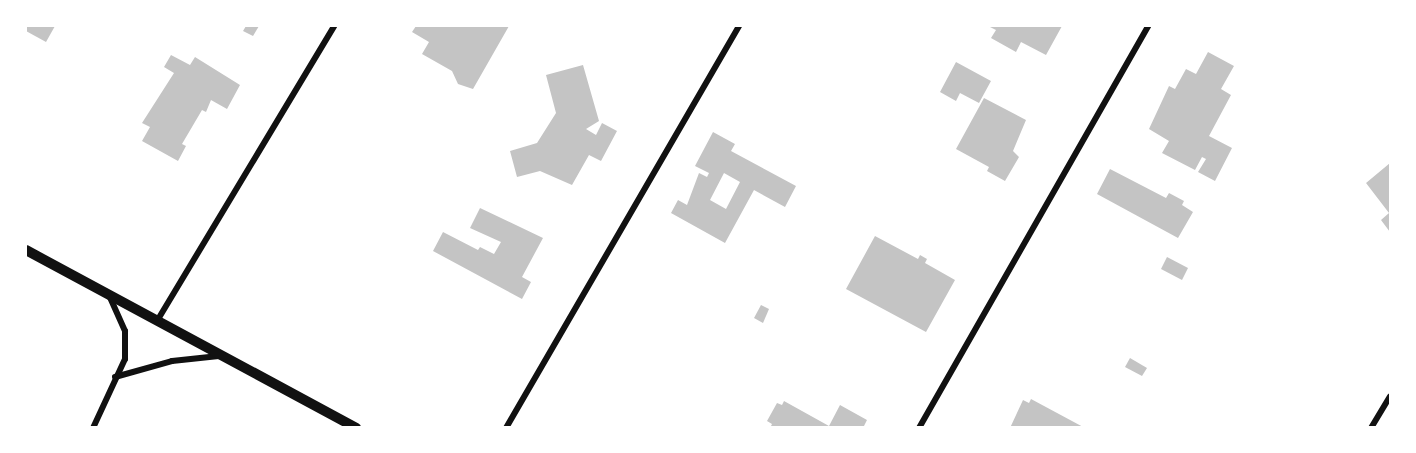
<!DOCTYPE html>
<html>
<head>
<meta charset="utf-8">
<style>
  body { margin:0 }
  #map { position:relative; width:1416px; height:453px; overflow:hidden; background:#fff; font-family:Roboto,sans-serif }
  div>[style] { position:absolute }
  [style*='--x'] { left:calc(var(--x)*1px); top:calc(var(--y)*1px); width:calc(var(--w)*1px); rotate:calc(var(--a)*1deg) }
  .building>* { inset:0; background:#c4c4c4 }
  .minor>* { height:6px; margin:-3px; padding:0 3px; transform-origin:3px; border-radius:3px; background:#111 }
  .tertiary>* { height:10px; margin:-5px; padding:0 5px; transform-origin:5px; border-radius:5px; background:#111 }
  span { translate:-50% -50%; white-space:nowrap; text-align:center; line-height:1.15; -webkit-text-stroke:4.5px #fff; paint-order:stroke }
  .frame { position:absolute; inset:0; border:27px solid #fff; pointer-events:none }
</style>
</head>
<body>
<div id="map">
  <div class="building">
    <div style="clip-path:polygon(26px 26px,55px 26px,46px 42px,26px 31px)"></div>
    <div style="clip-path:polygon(246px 26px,259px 26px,253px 36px,243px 31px)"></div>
    <div style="clip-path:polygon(416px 26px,509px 26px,473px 89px,458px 84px,452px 71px,422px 54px,429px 42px,412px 32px)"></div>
    <div style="clip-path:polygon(988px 26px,1062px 26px,1046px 55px,1021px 42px,1016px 52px,991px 38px,996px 30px)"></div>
    <div style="clip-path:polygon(1208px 52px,1234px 66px,1221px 89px,1231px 95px,1209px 136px,1232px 148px,1215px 181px,1198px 172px,1206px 159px,1202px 157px,1195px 170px,1162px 153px,1169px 141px,1149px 129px,1169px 86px,1175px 89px,1186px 69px,1196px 74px)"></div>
    <div style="clip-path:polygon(171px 55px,190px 65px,195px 57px,240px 85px,227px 109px,211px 100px,206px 112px,202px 110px,182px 144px,186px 146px,178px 161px,142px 141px,150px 127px,142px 123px,174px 73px,164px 67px)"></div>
    <div style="clip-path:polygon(956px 62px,991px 81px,979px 103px,960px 93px,956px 101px,940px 92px)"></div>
    <div style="clip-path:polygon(583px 65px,599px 121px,586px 129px,596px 135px,602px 123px,617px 131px,601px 161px,589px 155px,572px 185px,540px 171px,517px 177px,510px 151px,537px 143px,556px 113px,546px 75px)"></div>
    <div style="clip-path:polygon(984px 98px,1026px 120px,1013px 151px,1019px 157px,1005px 181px,987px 171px,989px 167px,956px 149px)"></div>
    <div style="clip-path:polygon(evenodd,713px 132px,735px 144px,731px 151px,796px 186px,785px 207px,754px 190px,725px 243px,671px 213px,678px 200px,687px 205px,699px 173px,707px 177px,709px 173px,695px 166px,713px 132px,724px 173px,740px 182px,726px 209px,710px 200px,724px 173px)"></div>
    <div style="clip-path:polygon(1390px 163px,1390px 232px,1381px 220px,1389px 213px,1366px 183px)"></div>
    <div style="clip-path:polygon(1110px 169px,1166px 198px,1169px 193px,1184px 201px,1182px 205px,1193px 212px,1178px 238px,1097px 194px)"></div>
    <div style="clip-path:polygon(480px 208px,543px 238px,522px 277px,531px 282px,522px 299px,433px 251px,443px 232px,478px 250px,480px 247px,494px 254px,501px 242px,470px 228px)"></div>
    <div style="clip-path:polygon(875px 236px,918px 259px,920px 255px,927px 259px,925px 263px,955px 280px,926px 332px,846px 289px)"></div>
    <div style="clip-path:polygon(1167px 257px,1188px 268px,1182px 280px,1161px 269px)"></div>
    <div style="clip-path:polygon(761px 305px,769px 309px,763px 323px,754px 318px)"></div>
    <div style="clip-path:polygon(1130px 358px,1147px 368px,1142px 376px,1125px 367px)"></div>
    <div style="clip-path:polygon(1031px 399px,1085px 428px,1010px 428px,1023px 400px,1029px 403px)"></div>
    <div style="clip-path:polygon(784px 401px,829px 426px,840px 405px,867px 420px,863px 428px,770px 428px,772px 424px,767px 421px,777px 403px,782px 405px)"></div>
  </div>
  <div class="minor">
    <div style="--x:157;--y:321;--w:344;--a:-59"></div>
    <div style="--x:115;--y:377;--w:59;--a:-15.7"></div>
    <div style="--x:172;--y:361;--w:47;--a:-6.1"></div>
    <div style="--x:93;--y:428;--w:76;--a:-65.1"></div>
    <div style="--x:125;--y:359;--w:28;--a:-90"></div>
    <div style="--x:125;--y:331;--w:37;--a:-114"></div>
    <div style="--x:506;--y:428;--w:465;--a:-59.9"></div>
    <div style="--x:919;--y:428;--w:463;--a:-60.3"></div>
    <div style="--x:1371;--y:428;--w:37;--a:-59"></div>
  </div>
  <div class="tertiary">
    <div style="--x:26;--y:250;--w:375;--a:28.3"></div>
  </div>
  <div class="frame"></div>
</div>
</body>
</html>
